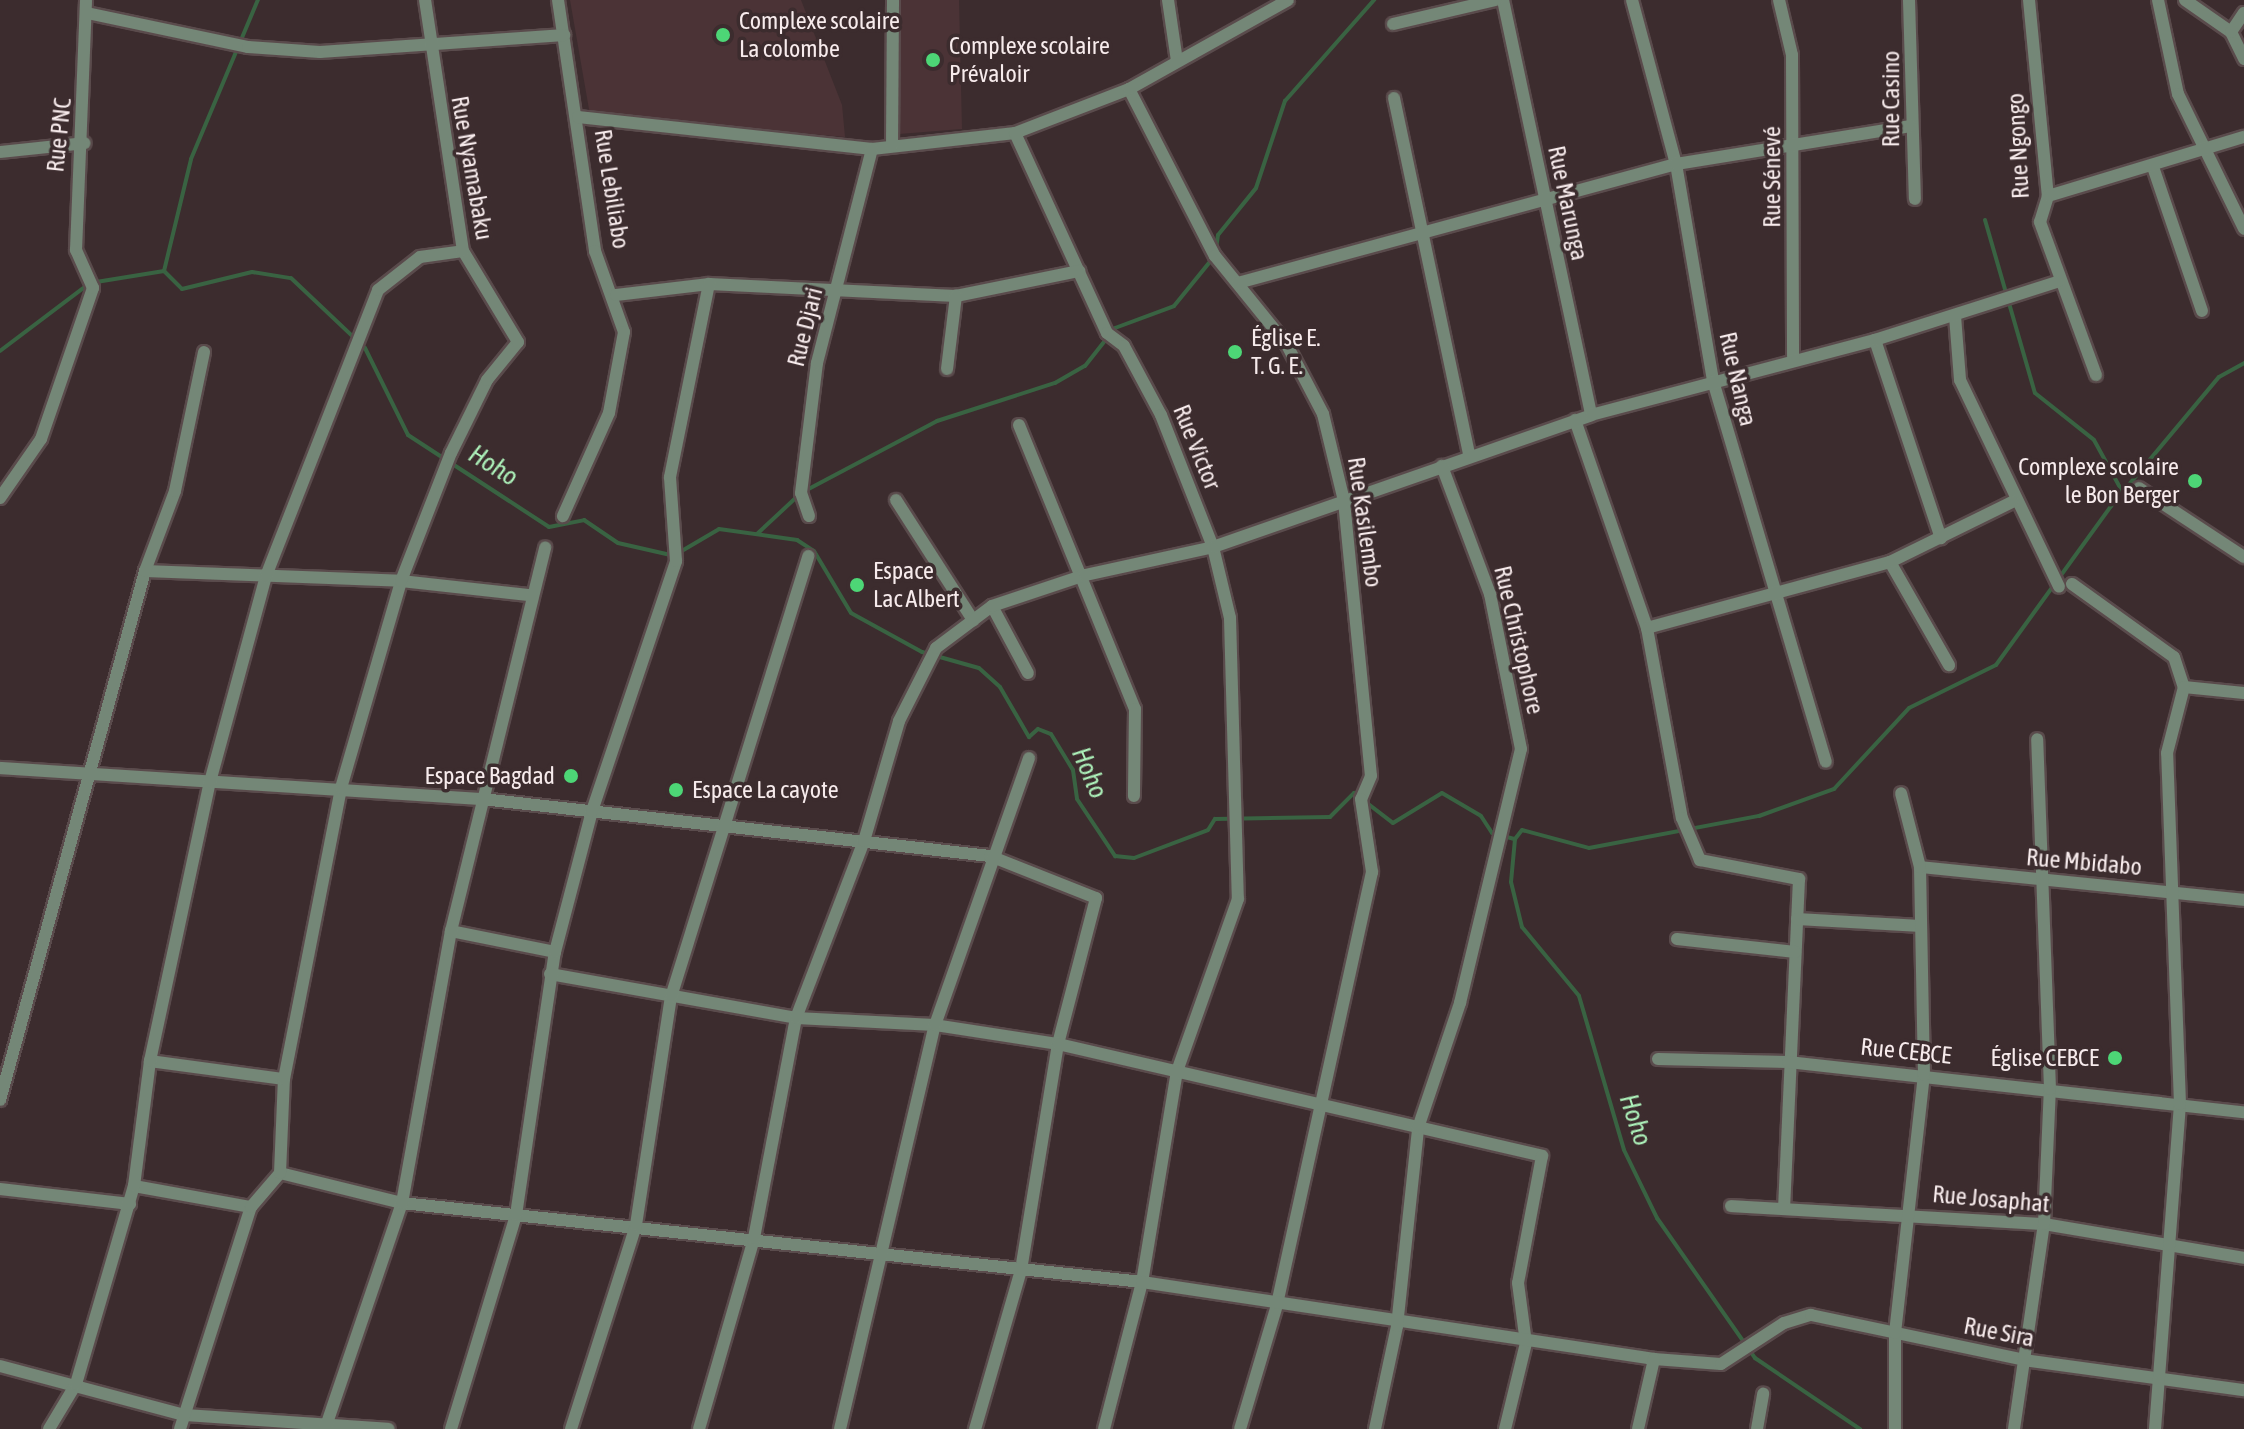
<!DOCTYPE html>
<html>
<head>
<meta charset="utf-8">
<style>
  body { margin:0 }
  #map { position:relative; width:2244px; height:1429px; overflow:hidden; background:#3c2c2e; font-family:"Asap Condensed",sans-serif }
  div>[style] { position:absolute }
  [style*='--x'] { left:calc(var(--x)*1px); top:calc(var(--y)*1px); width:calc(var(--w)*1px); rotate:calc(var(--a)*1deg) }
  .built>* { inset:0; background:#4b3336 }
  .stream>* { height:4px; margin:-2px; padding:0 2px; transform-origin:2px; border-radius:2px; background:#396342 }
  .roads { filter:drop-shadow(2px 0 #5a4b4c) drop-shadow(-2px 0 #5a4b4c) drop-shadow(0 2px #5a4b4c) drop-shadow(0 -2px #5a4b4c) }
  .street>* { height:12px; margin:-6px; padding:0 6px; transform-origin:6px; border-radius:6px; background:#748777 }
  .dots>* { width:22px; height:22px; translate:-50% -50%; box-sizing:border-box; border:4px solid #3c2c2e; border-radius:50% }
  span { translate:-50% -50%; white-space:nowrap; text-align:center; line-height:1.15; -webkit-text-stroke:7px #3c2c2e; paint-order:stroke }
  .poi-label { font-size:24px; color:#f7ebec }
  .left { translate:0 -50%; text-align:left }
  .right { translate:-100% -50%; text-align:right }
  .street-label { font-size:24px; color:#f7ebec }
  .water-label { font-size:26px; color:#acf0b9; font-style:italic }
</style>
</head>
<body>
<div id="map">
  <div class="built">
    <div style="clip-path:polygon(570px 0,801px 0,842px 105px,845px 137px,590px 115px)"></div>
    <div style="clip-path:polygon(899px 0,959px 0,962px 129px,899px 134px)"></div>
  </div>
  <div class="stream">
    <div style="--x:1985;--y:220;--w:180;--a:73.9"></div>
    <div style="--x:2035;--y:393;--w:75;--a:38.5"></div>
    <div style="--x:2094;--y:440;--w:60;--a:61.3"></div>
    <div style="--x:1216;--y:249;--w:14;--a:-82"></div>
    <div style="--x:1218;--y:235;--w:60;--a:-51"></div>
    <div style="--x:1256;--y:188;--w:92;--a:-71.6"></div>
    <div style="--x:1285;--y:101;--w:135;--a:-48.6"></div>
    <div style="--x:164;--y:271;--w:25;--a:45"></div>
    <div style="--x:182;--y:289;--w:72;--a:-13.7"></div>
    <div style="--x:252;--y:272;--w:39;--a:9"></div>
    <div style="--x:291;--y:278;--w:102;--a:43.4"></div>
    <div style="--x:365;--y:348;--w:97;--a:63.7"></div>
    <div style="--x:408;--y:435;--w:168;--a:33.1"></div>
    <div style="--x:549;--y:527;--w:36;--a:-11"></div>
    <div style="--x:584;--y:520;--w:41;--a:34.1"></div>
    <div style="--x:618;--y:543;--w:54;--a:12.8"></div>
    <div style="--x:164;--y:271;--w:115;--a:-76.4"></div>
    <div style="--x:191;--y:159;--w:173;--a:-67.2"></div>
    <div style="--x:0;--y:351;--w:113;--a:-37.1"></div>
    <div style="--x:90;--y:283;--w:75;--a:-9.2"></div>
    <div style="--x:757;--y:534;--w:60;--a:-43"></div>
    <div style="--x:801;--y:493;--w:154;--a:-27.9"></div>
    <div style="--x:937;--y:421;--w:124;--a:-17.9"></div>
    <div style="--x:1055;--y:383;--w:34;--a:-30"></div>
    <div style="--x:1085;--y:366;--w:48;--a:-51.7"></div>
    <div style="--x:1115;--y:328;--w:63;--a:-20.4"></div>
    <div style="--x:1174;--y:306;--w:62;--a:-50.9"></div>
    <div style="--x:680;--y:552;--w:45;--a:-30.5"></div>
    <div style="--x:719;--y:529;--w:79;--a:8"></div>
    <div style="--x:797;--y:540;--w:20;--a:33"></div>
    <div style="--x:814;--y:551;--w:72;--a:59.2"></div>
    <div style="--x:851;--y:613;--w:81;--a:28.8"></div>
    <div style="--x:922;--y:652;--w:59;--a:15.7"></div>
    <div style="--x:979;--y:668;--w:28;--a:42"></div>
    <div style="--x:1000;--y:687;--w:58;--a:59.9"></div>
    <div style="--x:1029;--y:737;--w:12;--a:-42"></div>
    <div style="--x:1038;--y:729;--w:14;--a:21"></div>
    <div style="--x:1051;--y:734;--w:42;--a:58.6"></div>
    <div style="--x:1073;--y:770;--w:29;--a:82"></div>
    <div style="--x:1077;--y:799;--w:69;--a:56.3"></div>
    <div style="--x:1115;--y:856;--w:19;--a:6"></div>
    <div style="--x:1134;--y:858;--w:79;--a:-20.7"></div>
    <div style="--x:1208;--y:830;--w:13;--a:-58"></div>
    <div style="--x:1215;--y:819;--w:115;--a:-1"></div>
    <div style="--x:1330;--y:817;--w:34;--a:-45"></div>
    <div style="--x:1354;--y:793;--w:49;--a:37.6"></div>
    <div style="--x:1393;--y:823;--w:57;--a:-31.5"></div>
    <div style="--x:1442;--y:793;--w:45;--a:30.5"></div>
    <div style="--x:1481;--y:816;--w:20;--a:57"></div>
    <div style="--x:1492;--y:833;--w:24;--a:15"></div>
    <div style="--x:1515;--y:839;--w:11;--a:-52"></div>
    <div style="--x:1522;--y:830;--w:69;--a:15"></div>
    <div style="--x:1589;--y:848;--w:173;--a:-10.7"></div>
    <div style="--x:1759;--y:816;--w:80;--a:-19.8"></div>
    <div style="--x:1834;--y:789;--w:110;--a:-47.2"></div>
    <div style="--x:1909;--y:708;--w:97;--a:-26.3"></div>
    <div style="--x:1996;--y:665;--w:196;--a:-54.1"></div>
    <div style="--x:2111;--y:506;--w:168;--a:-50.1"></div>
    <div style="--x:2219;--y:377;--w:29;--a:-29"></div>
    <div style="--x:1515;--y:839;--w:43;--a:95.3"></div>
    <div style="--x:1511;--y:882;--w:46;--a:76.3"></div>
    <div style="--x:1522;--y:927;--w:89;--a:50.4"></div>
    <div style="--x:1579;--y:996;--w:160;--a:73.7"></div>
    <div style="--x:1624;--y:1150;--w:76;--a:64.1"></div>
    <div style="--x:1657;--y:1218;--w:171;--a:55"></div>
    <div style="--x:1755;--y:1358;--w:127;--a:34.1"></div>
  </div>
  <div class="roads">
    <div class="street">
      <div style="--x:558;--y:0;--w:254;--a:81.6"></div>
      <div style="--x:595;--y:251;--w:86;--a:70.3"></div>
      <div style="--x:624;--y:332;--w:82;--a:100.5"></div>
      <div style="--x:609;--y:413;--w:113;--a:114.1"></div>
      <div style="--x:1168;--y:0;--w:62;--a:81.6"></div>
      <div style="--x:1503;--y:0;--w:424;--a:78"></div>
      <div style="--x:1632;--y:0;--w:170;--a:75"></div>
      <div style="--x:1676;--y:164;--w:220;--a:80.3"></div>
      <div style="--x:1713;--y:381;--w:397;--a:73.5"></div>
      <div style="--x:1779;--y:0;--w:57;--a:76.7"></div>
      <div style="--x:1792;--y:55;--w:301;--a:89.8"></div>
      <div style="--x:1909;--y:0;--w:199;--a:88.3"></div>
      <div style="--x:2029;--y:0;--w:197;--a:84.5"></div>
      <div style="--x:2048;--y:196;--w:27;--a:107"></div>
      <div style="--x:2040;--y:222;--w:163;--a:69.9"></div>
      <div style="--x:2158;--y:0;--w:96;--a:78"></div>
      <div style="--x:2178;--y:94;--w:150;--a:63.9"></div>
      <div style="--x:2185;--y:0;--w:56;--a:34.8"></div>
      <div style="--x:2231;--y:32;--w:30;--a:64"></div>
      <div style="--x:87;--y:13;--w:165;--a:11.9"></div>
      <div style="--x:248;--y:47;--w:72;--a:4"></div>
      <div style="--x:320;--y:52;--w:245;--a:-4"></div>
      <div style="--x:1393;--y:24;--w:105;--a:-13.2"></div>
      <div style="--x:2231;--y:32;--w:23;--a:-56"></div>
      <div style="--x:1129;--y:89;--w:188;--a:62.8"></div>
      <div style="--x:1215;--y:256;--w:114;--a:51"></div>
      <div style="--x:1287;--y:345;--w:78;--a:62.4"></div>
      <div style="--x:1323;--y:414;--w:89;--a:76.4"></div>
      <div style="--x:1344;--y:501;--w:276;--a:84.4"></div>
      <div style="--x:1371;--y:776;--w:25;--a:113"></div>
      <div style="--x:1361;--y:799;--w:74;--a:81.4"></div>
      <div style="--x:1372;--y:872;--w:443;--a:102.4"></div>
      <div style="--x:1277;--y:1305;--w:129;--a:106.6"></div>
      <div style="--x:1394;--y:98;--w:364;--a:78.1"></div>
      <div style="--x:578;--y:117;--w:296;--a:6.2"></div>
      <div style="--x:872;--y:149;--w:144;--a:-6.4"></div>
      <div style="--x:1015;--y:133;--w:122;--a:-21.1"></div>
      <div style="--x:1129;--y:89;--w:182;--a:-29.2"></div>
      <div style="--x:1015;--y:133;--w:220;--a:65.3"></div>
      <div style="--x:1107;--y:333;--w:21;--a:37"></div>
      <div style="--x:1124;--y:346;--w:78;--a:61.8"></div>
      <div style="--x:1161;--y:415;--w:142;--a:68.5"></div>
      <div style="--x:1213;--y:547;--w:73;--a:76.5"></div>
      <div style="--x:1230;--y:618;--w:281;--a:88.4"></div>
      <div style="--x:1238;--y:899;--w:182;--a:109.5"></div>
      <div style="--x:1177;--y:1071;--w:214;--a:99.4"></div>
      <div style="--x:1142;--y:1282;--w:152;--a:104.5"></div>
      <div style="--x:892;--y:146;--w:146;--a:-89.6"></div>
      <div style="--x:0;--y:152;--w:85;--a:-6"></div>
      <div style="--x:2153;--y:167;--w:152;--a:71.2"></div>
      <div style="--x:2048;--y:196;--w:205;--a:-16.8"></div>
      <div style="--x:1238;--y:283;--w:454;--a:-15.2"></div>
      <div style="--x:1676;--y:164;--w:238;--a:-9.2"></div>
      <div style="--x:616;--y:295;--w:94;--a:-6.7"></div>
      <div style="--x:709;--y:284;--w:247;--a:2.8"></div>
      <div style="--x:956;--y:296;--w:126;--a:-11.5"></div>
      <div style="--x:1955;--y:316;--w:64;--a:85.5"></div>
      <div style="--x:1960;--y:380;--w:229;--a:64.4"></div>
      <div style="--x:1875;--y:340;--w:209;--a:71.6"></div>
      <div style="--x:947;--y:369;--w:74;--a:-83"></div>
      <div style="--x:1575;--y:420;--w:220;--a:70.9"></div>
      <div style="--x:1647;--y:628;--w:193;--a:79.6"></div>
      <div style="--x:1682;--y:818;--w:46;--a:66.8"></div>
      <div style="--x:1700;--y:860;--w:101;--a:10.9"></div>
      <div style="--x:1799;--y:879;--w:328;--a:92.6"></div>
      <div style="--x:1019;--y:425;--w:307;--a:67.8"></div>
      <div style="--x:1135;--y:709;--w:87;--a:90.7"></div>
      <div style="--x:2139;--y:488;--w:126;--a:33.3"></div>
      <div style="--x:0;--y:498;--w:72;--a:-55.2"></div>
      <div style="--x:41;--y:439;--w:160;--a:-71"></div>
      <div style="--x:93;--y:288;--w:42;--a:-114.1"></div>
      <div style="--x:76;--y:250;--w:250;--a:-87.7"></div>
      <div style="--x:896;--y:500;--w:143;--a:57.3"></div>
      <div style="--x:809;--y:516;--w:24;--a:-109"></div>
      <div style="--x:801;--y:493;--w:131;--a:-83"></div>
      <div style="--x:817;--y:363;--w:221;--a:-75.6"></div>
      <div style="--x:1890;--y:562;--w:119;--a:60.2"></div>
      <div style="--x:145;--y:571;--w:256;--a:2.2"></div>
      <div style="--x:401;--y:581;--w:128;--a:6.3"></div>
      <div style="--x:2072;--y:584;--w:125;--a:35.6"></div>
      <div style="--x:2174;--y:657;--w:32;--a:72"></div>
      <div style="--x:992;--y:606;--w:76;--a:61.8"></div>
      <div style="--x:1647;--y:628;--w:252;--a:-15.2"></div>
      <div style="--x:1890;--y:562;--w:136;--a:-26.2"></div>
      <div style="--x:2184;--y:687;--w:60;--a:5.7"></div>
      <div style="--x:0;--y:768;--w:483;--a:3.7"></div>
      <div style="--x:482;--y:799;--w:511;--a:6.4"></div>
      <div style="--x:990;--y:856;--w:114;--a:21.6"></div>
      <div style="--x:1096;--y:898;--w:151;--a:104.6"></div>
      <div style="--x:1058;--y:1044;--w:229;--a:99.3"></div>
      <div style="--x:1021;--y:1270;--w:166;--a:106.1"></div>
      <div style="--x:1920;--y:867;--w:326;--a:5.8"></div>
      <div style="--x:1797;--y:919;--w:124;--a:3.2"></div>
      <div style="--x:451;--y:931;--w:106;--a:11.4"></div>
      <div style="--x:1677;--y:939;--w:119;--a:6.3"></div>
      <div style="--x:550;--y:974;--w:250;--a:10.1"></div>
      <div style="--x:796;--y:1018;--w:139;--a:2.9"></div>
      <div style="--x:935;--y:1025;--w:124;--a:8.8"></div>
      <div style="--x:1058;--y:1044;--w:497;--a:13"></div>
      <div style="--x:1542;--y:1156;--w:129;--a:100.7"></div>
      <div style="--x:1518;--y:1283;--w:61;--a:82.4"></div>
      <div style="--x:1526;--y:1343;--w:89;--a:103.7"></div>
      <div style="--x:1658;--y:1059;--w:130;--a:1.3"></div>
      <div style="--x:1788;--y:1062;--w:459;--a:6.3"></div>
      <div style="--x:150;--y:1061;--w:135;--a:7.7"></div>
      <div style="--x:0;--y:1100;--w:549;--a:-74.67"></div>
      <div style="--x:145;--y:571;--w:85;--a:-69.4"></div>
      <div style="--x:175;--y:491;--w:142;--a:-78.2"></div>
      <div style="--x:280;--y:1173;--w:126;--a:13.8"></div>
      <div style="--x:402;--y:1203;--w:744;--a:6.09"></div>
      <div style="--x:1142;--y:1282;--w:518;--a:8.55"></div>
      <div style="--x:1654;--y:1359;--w:67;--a:4.3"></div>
      <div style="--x:1721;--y:1364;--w:75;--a:-33.1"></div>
      <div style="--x:1784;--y:1323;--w:28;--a:-17"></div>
      <div style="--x:1811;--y:1315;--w:218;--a:11.9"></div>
      <div style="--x:2024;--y:1360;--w:222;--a:7.8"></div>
      <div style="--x:134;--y:1186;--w:119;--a:10.2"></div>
      <div style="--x:0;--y:1189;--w:131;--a:6.6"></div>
      <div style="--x:1731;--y:1206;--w:314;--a:3.3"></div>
      <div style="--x:2044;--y:1224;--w:203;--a:9.6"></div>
      <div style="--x:0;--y:1366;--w:190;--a:14.9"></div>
      <div style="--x:184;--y:1415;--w:205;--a:3.9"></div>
      <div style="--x:49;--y:1429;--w:52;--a:-59"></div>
      <div style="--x:76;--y:1384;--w:206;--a:-73.7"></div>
      <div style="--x:134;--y:1186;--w:126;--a:-82.7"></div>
      <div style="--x:150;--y:1061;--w:285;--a:-77.9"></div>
      <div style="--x:210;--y:782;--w:213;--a:-74.8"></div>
      <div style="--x:266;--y:576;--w:307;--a:-68.6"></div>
      <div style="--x:378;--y:290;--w:53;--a:-38.2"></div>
      <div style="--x:420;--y:257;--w:43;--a:-7.9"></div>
      <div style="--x:180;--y:1429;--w:233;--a:-72.3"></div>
      <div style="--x:251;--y:1207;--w:45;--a:-49.5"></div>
      <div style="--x:280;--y:1173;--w:94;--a:-87.6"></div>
      <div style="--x:284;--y:1079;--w:297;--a:-78.9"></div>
      <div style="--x:341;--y:788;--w:216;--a:-73.8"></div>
      <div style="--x:401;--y:581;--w:137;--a:-68.7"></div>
      <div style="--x:451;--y:453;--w:81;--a:-63.7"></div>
      <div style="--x:487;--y:380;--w:49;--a:-50.8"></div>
      <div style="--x:518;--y:342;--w:106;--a:-121.1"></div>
      <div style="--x:463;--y:251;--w:254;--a:-98.6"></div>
      <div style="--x:325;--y:1429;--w:239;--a:-71.2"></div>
      <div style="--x:402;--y:1203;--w:276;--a:-79.8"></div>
      <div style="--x:451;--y:931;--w:395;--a:-76.2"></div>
      <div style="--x:451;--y:1429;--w:224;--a:-73.1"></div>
      <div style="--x:516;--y:1215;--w:266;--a:-81.6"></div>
      <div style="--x:555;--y:952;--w:146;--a:-75.3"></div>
      <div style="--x:592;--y:811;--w:264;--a:-71.4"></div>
      <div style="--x:676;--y:561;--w:84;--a:-94.1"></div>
      <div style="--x:670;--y:477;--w:197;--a:-78.6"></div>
      <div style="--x:571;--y:1429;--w:214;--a:-72.3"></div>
      <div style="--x:636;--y:1225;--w:231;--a:-81.3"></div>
      <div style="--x:671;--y:997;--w:462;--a:-72.7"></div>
      <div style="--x:699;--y:1429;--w:199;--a:-73.9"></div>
      <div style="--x:754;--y:1238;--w:224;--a:-79.2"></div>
      <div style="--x:796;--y:1018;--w:190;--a:-69"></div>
      <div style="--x:864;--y:841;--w:125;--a:-73.7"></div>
      <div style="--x:899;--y:721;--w:82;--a:-63.1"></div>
      <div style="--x:936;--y:648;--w:70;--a:-36.9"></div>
      <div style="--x:992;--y:606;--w:98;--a:-18.4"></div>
      <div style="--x:1085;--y:575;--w:131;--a:-12.3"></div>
      <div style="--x:1213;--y:547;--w:400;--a:-19.2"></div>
      <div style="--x:1591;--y:415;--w:294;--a:-14.8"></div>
      <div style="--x:1875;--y:340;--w:191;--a:-17.7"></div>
      <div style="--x:840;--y:1429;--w:415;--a:-76.8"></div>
      <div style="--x:935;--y:1025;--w:283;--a:-70.6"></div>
      <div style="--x:1375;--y:1429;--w:105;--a:-77.9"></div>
      <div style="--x:1397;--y:1326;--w:199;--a:-83.9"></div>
      <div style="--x:1418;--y:1128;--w:132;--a:-71.4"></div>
      <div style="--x:1460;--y:1003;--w:261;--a:-76.5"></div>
      <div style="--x:1521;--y:749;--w:158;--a:-101.3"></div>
      <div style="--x:1490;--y:594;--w:137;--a:-110.6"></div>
      <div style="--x:1638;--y:1429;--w:72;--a:-77.1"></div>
      <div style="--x:1757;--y:1429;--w:36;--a:-80"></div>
      <div style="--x:1895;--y:1429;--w:96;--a:-90"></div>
      <div style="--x:1895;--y:1333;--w:260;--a:-83.6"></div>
      <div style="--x:1924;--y:1075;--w:208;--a:-91.1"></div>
      <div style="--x:1920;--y:867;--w:76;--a:-104.4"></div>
      <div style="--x:2014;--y:1429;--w:207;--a:-81.7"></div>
      <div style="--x:2044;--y:1224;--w:135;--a:-87.5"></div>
      <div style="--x:2050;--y:1089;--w:350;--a:-92.1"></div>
      <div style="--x:2155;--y:1429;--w:326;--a:-85.6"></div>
      <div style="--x:2180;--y:1104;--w:351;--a:-92.1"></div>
      <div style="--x:2167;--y:753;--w:68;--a:-75.6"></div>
    </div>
  </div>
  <div class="dots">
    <div style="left:723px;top:35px;background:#4dd676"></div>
    <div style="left:933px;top:60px;background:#4dd676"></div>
    <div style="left:1235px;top:352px;background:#4dd676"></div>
    <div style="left:2195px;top:481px;background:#4dd676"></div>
    <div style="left:857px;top:585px;background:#4dd676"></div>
    <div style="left:571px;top:776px;background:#4dd676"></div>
    <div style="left:676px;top:790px;background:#4dd676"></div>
    <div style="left:2115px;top:1058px;background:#4dd676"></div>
  </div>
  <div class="poi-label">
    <span class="left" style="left:739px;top:35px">Complexe scolaire<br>La colombe</span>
    <span class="left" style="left:949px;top:60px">Complexe scolaire<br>Prévaloir</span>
    <span class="left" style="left:1251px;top:352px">Église E.<br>T. G. E.</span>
    <span class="right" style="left:2179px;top:481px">Complexe scolaire<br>le Bon Berger</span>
    <span class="left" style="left:873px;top:585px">Espace<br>Lac Albert</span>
    <span class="right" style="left:555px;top:776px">Espace Bagdad</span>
    <span class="left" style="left:692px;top:790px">Espace La cayote</span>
    <span class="right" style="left:2099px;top:1058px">Église CEBCE</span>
  </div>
  <div class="street-label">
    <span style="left:1891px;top:99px;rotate:-90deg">Rue Casino</span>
    <span style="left:59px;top:135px;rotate:-84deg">Rue PNC</span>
    <span style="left:2018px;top:146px;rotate:-93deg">Rue Ngongo</span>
    <span style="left:472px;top:168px;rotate:80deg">Rue Nyamabaku</span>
    <span style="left:1772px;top:177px;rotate:-90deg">Rue Sénevé</span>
    <span style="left:612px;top:189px;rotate:81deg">Rue Lebiliabo</span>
    <span style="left:1568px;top:203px;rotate:78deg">Rue Marunga</span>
    <span style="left:805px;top:327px;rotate:-76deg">Rue Djari</span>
    <span style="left:1738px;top:379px;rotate:77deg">Rue Nanga</span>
    <span style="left:1197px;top:447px;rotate:68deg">Rue Victor</span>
    <span style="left:1365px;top:522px;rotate:82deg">Rue Kasilembo</span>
    <span style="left:1519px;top:640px;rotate:77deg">Rue Christophore</span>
    <span style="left:2084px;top:862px;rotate:5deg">Rue Mbidabo</span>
    <span style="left:1906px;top:1051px;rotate:6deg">Rue CEBCE</span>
    <span style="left:1991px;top:1199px;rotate:5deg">Rue Josaphat</span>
    <span style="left:1999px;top:1332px;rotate:11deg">Rue Sira</span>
  </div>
  <div class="water-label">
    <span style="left:493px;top:466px;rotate:32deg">Hoho</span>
    <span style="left:1089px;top:773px;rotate:67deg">Hoho</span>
    <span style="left:1635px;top:1120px;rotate:72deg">Hoho</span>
  </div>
</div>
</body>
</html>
